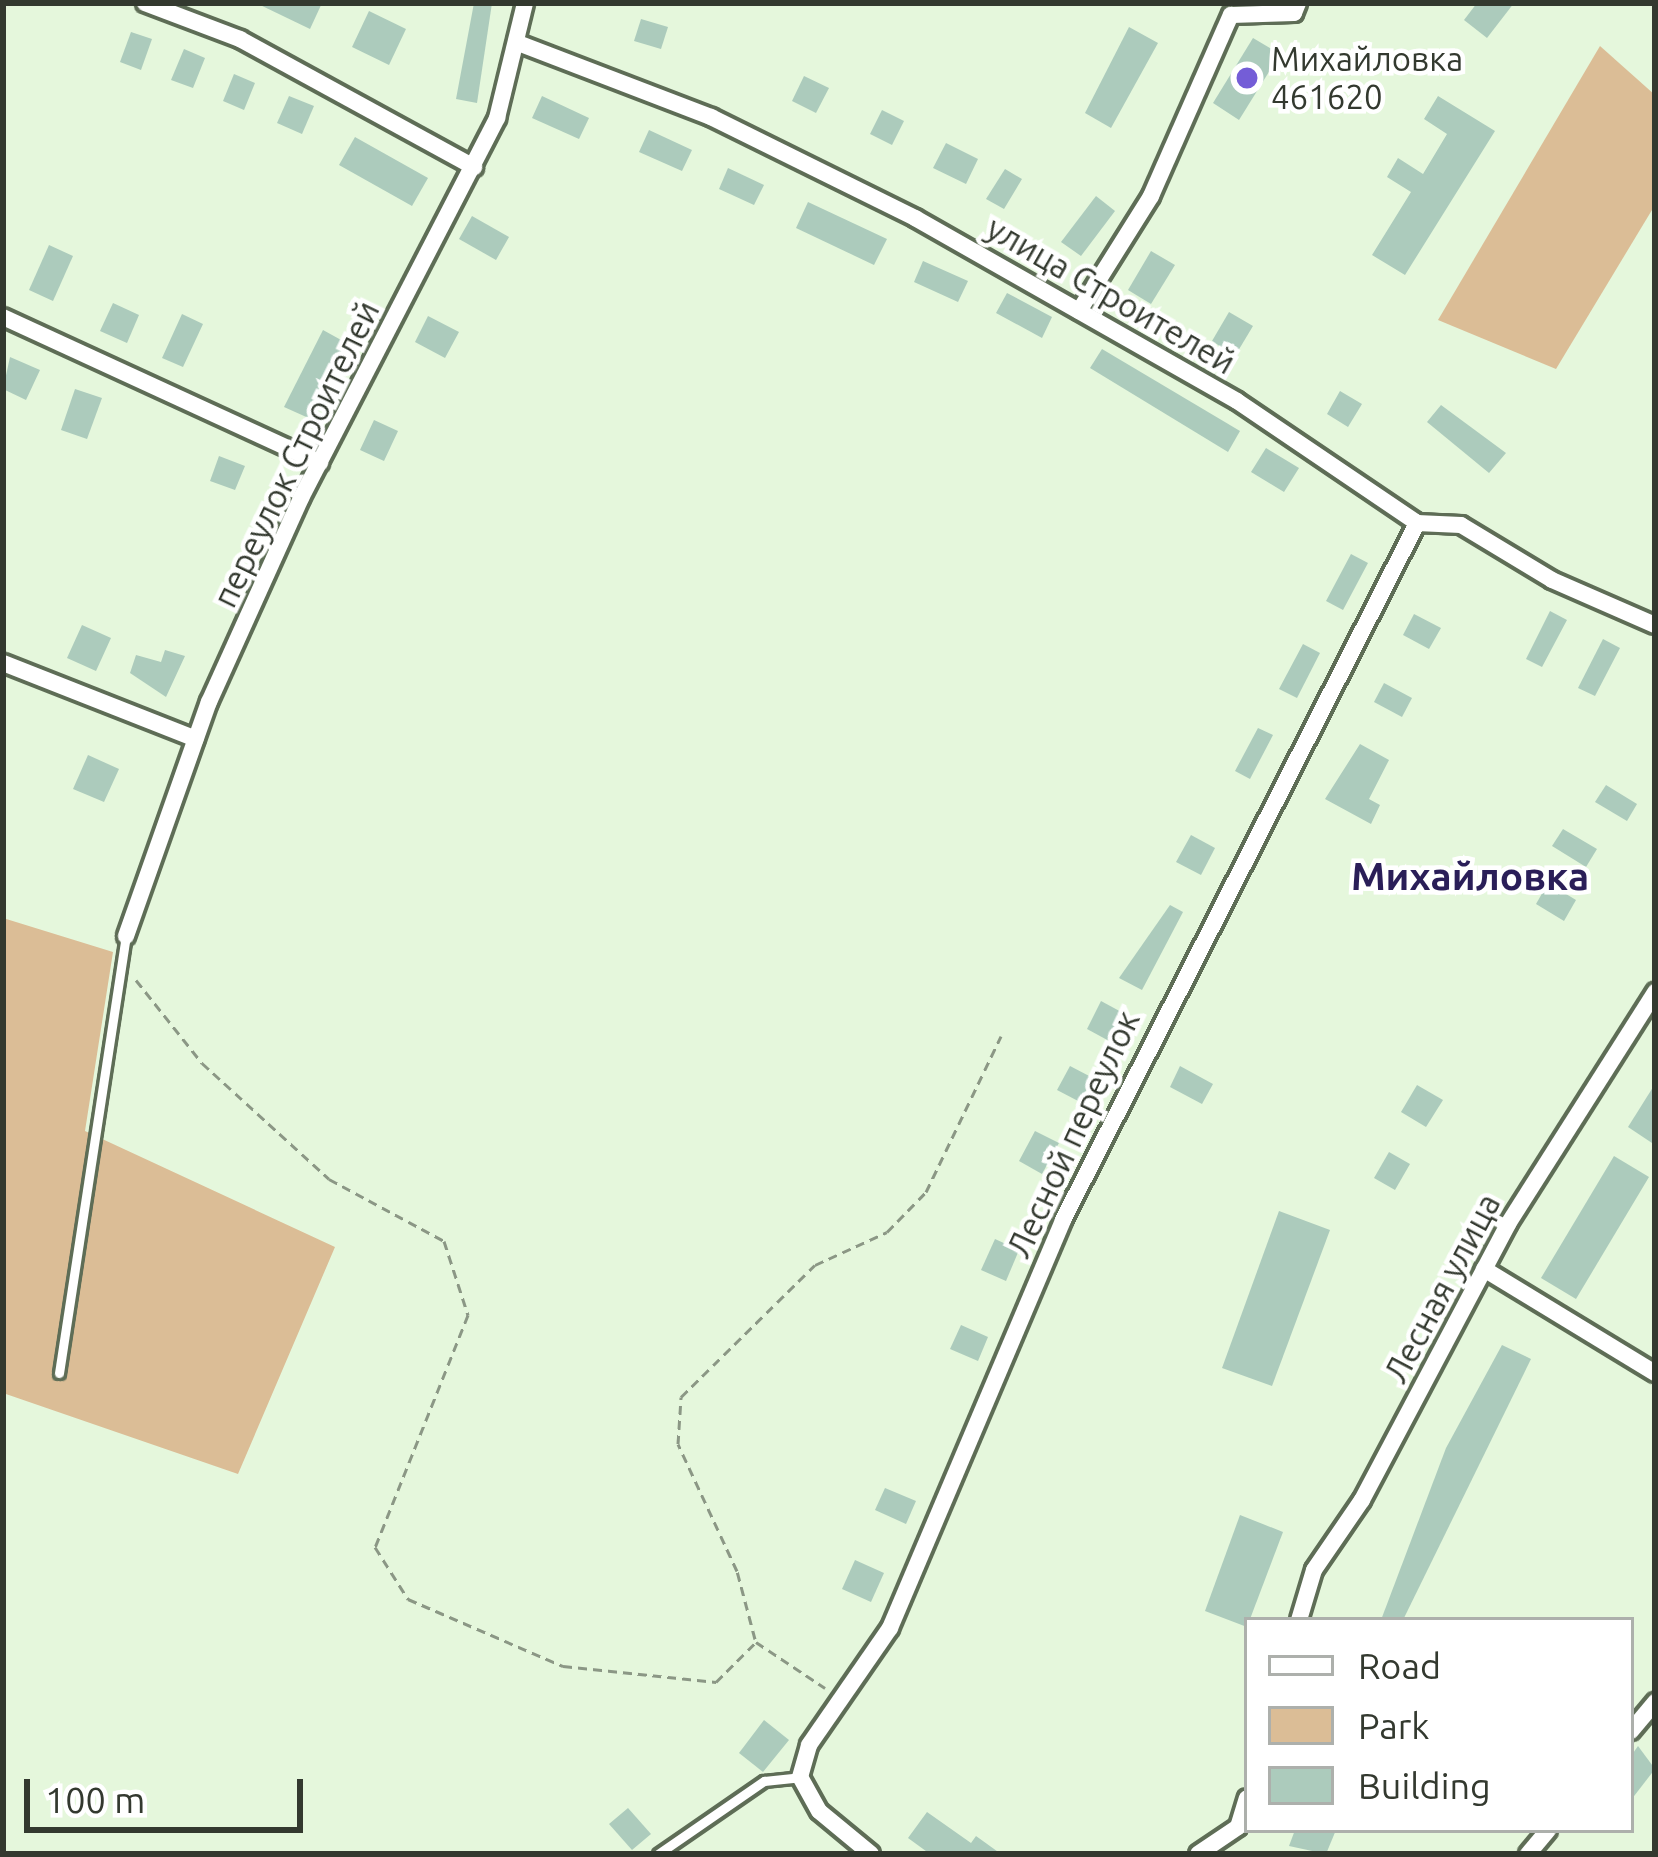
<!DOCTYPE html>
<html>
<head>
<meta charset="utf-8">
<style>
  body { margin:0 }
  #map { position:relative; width:1658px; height:1857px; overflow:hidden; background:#e5f7dc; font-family:Ubuntu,sans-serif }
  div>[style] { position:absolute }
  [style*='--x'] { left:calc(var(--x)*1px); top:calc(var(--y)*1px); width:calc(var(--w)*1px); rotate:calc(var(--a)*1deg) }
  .green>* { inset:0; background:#dbbd96 }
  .building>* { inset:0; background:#accbbc }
  .path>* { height:3px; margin-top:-1.5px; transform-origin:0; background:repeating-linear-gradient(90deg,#8b9785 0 9px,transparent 0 15px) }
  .roads { filter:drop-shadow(3px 0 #5e6d56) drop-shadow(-3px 0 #5e6d56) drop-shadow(0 3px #5e6d56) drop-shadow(0 -3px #5e6d56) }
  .service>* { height:9px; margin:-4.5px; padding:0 4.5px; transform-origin:4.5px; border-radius:4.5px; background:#fff }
  .minor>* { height:16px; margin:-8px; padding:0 8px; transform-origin:8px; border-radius:8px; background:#fff }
  .dots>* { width:33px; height:33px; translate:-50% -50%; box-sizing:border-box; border:6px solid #fff; border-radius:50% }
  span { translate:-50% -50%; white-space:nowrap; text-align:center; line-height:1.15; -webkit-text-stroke:9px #fff; paint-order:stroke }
  .poi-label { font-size:33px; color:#33392f }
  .left { translate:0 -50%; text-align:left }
  .street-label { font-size:33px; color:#33392f }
  .quarter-label { font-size:39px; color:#2a1e58; font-weight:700 }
  .frame { position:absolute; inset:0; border:6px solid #33392f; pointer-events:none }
  .legend { position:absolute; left:1244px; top:1617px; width:390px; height:216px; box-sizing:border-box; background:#fff; border:3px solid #adb0ac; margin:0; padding:15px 21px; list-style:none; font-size:36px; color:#33392f }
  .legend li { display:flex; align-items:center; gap:24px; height:60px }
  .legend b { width:60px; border:3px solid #adb0ac }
  .scale { position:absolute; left:24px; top:1779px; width:279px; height:54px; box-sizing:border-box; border:6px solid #33392f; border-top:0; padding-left:15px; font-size:36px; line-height:42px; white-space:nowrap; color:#33392f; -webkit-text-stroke:9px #fff; paint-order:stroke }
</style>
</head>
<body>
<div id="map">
  <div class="green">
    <div style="clip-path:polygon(1600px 46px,1655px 95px,1655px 205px,1556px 369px,1438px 320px)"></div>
    <div style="clip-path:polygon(3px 918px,113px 952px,85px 1131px,335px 1247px,238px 1474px,3px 1393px)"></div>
  </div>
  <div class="building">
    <div style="clip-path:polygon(256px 3px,322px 3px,310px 29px)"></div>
    <div style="clip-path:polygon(474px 3px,492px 3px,477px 103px,456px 99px)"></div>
    <div style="clip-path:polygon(1477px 3px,1514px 3px,1487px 38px,1464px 20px)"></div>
    <div style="clip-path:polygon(369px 11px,406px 29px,389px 65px,352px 47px)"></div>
    <div style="clip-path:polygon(641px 19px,668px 27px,661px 49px,634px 41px)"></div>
    <div style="clip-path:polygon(1129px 27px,1158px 43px,1111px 128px,1085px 113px)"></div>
    <div style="clip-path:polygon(131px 32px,152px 39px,141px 70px,120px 62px)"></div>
    <div style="clip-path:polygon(1253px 38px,1280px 54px,1239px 120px,1213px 103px)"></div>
    <div style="clip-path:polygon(184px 49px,205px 58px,193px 88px,171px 80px)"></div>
    <div style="clip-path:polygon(234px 74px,255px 83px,244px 110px,223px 101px)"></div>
    <div style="clip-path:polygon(804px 76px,829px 88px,816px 113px,792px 101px)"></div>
    <div style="clip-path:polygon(289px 96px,314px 106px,302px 134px,277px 123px)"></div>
    <div style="clip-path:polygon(542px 96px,589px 118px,579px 139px,532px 118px)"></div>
    <div style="clip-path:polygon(1438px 96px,1495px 131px,1405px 275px,1372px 255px,1411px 192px,1387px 177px,1398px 158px,1423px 174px,1447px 134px,1424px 119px)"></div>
    <div style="clip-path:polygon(882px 110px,904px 121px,892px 145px,870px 134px)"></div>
    <div style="clip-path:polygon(649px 130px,692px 150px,682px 171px,639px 152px)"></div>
    <div style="clip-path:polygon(355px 137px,428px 178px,412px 206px,339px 165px)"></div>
    <div style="clip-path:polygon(946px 143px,978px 159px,966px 184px,933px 168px)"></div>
    <div style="clip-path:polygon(728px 168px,764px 185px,754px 205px,719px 189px)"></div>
    <div style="clip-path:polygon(1005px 169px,1022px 179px,1004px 209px,986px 199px)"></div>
    <div style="clip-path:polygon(1096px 196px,1115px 211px,1081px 256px,1061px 242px)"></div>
    <div style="clip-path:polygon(808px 202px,887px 239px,874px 265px,796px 228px)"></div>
    <div style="clip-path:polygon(472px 216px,509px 237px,496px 260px,459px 239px)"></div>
    <div style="clip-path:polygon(49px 245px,73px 256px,53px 301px,29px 290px)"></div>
    <div style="clip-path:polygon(1151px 251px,1175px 265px,1151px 304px,1128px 290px)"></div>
    <div style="clip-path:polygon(923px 261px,968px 281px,958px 302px,914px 282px)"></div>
    <div style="clip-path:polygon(1007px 293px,1052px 317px,1042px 338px,996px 313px)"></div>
    <div style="clip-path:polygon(113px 303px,139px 315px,127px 343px,100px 331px)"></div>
    <div style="clip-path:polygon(1229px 312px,1253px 326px,1235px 356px,1212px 341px)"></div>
    <div style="clip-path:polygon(182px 314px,203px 324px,183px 367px,162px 358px)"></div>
    <div style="clip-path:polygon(428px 316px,459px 332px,445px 358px,415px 342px)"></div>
    <div style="clip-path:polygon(323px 330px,352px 346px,313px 420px,284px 407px)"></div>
    <div style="clip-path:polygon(1102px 349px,1240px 431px,1228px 452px,1090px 368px)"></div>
    <div style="clip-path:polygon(10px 357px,40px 370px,26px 400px,3px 389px)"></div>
    <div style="clip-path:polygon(75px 389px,102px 398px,87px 439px,61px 430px)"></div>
    <div style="clip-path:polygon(1340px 391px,1362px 404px,1348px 427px,1327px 414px)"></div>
    <div style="clip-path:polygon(1441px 405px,1506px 453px,1489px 473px,1427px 422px)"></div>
    <div style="clip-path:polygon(374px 420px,398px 431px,384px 461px,360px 450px)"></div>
    <div style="clip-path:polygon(1266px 448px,1299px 468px,1284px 492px,1251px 472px)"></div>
    <div style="clip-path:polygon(219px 456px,245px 466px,235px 490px,210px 481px)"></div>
    <div style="clip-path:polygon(1351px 554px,1368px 563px,1343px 610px,1326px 601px)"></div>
    <div style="clip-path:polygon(1550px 611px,1567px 620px,1542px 667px,1526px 659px)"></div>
    <div style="clip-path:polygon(1414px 614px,1441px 628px,1429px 649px,1403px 635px)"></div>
    <div style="clip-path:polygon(82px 625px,111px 638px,96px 671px,67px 658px)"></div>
    <div style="clip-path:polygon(1603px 639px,1620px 648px,1595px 696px,1578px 688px)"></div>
    <div style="clip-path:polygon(1303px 644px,1320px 653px,1297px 698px,1279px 689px)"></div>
    <div style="clip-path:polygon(165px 650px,185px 656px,166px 697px,130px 673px,136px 655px,161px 662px)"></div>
    <div style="clip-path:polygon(1384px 683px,1412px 698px,1402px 717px,1374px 702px)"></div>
    <div style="clip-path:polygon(1258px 728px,1273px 735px,1250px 779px,1235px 771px)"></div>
    <div style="clip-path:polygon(1360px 744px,1389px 760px,1369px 799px,1380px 805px,1371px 824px,1325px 799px)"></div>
    <div style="clip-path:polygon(88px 755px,119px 769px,104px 802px,73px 789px)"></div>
    <div style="clip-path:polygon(1606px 785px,1637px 804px,1627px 821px,1595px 802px)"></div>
    <div style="clip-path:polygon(1563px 829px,1597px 849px,1586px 867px,1552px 846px)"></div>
    <div style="clip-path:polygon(1191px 835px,1215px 848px,1201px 875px,1176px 862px)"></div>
    <div style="clip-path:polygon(1548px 883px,1576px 900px,1564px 921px,1536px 904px)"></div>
    <div style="clip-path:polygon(1170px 905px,1183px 912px,1142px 990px,1119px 978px)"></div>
    <div style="clip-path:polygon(1101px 1001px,1125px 1014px,1111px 1042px,1087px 1029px)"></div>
    <div style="clip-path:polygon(1070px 1066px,1093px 1078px,1080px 1102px,1057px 1090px)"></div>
    <div style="clip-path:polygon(1180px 1066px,1213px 1084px,1202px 1104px,1170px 1087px)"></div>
    <div style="clip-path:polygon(1655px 1084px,1655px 1145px,1628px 1127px)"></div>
    <div style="clip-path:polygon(1417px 1085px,1443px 1100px,1426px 1127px,1401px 1112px)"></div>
    <div style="clip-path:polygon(1035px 1131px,1059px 1143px,1042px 1174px,1019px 1161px)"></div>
    <div style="clip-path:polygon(1389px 1152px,1410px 1164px,1395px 1190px,1374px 1178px)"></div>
    <div style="clip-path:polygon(1614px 1156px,1649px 1177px,1576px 1299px,1541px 1278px)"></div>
    <div style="clip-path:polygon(1279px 1211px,1330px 1230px,1272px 1386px,1222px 1368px)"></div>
    <div style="clip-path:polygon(995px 1239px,1019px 1250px,1006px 1281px,981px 1270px)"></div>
    <div style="clip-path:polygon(961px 1325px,988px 1337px,978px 1361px,950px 1349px)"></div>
    <div style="clip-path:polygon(1502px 1345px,1531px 1359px,1403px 1620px,1381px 1620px,1446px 1448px)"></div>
    <div style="clip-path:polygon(885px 1488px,916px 1501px,906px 1524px,875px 1510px)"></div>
    <div style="clip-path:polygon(1240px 1515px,1283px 1532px,1247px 1627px,1205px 1611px)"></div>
    <div style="clip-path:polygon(855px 1560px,884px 1573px,871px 1602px,842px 1589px)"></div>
    <div style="clip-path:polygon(764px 1720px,789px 1740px,763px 1772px,739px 1753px)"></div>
    <div style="clip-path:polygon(1638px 1746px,1655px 1769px,1631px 1800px,1631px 1756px)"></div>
    <div style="clip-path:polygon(628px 1808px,651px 1834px,632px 1850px,609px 1824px)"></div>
    <div style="clip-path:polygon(927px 1812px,971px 1843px,976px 1836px,1001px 1854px,930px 1854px,908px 1838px)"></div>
    <div style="clip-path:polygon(1295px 1830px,1336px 1830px,1326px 1854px,1289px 1846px)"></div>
  </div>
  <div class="path">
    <div style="--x:136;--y:980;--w:106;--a:51.5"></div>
    <div style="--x:202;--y:1063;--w:172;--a:42.4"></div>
    <div style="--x:329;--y:1179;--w:131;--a:28.3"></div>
    <div style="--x:444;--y:1241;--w:78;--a:72"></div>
    <div style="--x:468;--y:1315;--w:250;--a:111.8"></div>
    <div style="--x:375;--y:1547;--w:62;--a:57.6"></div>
    <div style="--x:408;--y:1599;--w:169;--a:23.4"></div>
    <div style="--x:563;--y:1666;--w:154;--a:6"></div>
    <div style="--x:716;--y:1682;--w:57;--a:-45"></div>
    <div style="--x:756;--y:1642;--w:83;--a:33.7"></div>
    <div style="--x:755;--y:1639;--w:70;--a:-104.8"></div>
    <div style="--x:737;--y:1571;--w:140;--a:-114.9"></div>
    <div style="--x:678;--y:1444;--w:47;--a:-86.3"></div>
    <div style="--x:681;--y:1397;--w:188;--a:-44.6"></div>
    <div style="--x:815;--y:1265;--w:79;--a:-24.6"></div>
    <div style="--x:887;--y:1232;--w:56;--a:-45.7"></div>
    <div style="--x:926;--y:1192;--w:173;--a:-64.3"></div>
  </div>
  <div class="roads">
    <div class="service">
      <div style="--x:59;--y:1373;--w:442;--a:-81.3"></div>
      <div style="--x:658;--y:1854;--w:129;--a:-34.6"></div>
      <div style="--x:764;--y:1781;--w:36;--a:-6"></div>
    </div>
    <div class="minor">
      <div style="--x:145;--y:3;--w:102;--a:20.8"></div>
      <div style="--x:240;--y:39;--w:267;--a:28.7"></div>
      <div style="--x:518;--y:43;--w:207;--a:21"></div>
      <div style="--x:711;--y:117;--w:228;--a:26.3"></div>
      <div style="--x:915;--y:218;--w:370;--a:29.6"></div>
      <div style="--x:1237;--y:401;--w:217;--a:34.1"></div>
      <div style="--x:1417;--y:523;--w:44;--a:2.6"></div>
      <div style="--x:1461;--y:525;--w:106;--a:31.1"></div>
      <div style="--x:1552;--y:580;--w:112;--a:23.6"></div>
      <div style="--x:1079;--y:311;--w:136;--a:-57.9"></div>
      <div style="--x:1151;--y:196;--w:198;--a:-66.2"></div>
      <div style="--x:1231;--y:15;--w:63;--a:-1.8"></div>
      <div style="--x:1294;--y:13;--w:11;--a:-68"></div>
      <div style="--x:3;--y:317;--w:349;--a:24.7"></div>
      <div style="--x:3;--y:663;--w:207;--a:21.5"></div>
      <div style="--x:126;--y:936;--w:248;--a:-70.5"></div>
      <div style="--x:209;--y:702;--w:224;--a:-65.7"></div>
      <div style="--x:301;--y:498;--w:428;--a:-62.7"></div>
      <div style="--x:497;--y:118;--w:118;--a:-76.3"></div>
      <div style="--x:1484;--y:1269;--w:200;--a:31.3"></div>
      <div style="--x:1299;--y:1620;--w:52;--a:-73.3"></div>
      <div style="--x:1314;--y:1570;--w:85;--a:-55.6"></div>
      <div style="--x:1362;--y:1500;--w:312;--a:-62.1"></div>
      <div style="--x:1508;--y:1224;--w:275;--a:-57.6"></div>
      <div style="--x:1631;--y:1731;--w:38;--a:-50"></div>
      <div style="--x:871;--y:1854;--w:67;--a:-140.4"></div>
      <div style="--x:819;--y:1811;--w:39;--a:-119"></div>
      <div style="--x:800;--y:1777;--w:33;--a:-74"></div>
      <div style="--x:809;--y:1745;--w:142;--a:-55.3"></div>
      <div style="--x:890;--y:1628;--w:443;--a:-67"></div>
      <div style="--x:1063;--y:1220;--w:782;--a:-63.07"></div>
      <div style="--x:1198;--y:1854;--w:48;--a:-34"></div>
      <div style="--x:1238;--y:1827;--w:30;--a:-73"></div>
      <div style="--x:1528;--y:1854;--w:31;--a:-50"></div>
    </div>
  </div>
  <div class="dots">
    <div style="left:1247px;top:78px;background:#745dd7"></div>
  </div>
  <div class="poi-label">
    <span class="left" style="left:1271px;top:78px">Михайловка<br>461620</span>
  </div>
  <div class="street-label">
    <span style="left:1111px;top:295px;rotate:30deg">улица Строителей</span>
    <span style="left:296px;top:454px;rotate:-64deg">переулок Строителей</span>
    <span style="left:1073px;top:1134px;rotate:-65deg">Лесной переулок</span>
    <span style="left:1442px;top:1288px;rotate:-62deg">Лесная улица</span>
  </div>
  <div class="quarter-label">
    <span style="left:1470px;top:876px">Михайловка</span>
  </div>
  <div class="frame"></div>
  <ul class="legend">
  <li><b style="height:15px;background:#fff"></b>Road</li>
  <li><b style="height:33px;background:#dbbd96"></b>Park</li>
  <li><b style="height:33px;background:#accbbc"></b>Building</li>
  </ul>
  <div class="scale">100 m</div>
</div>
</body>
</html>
